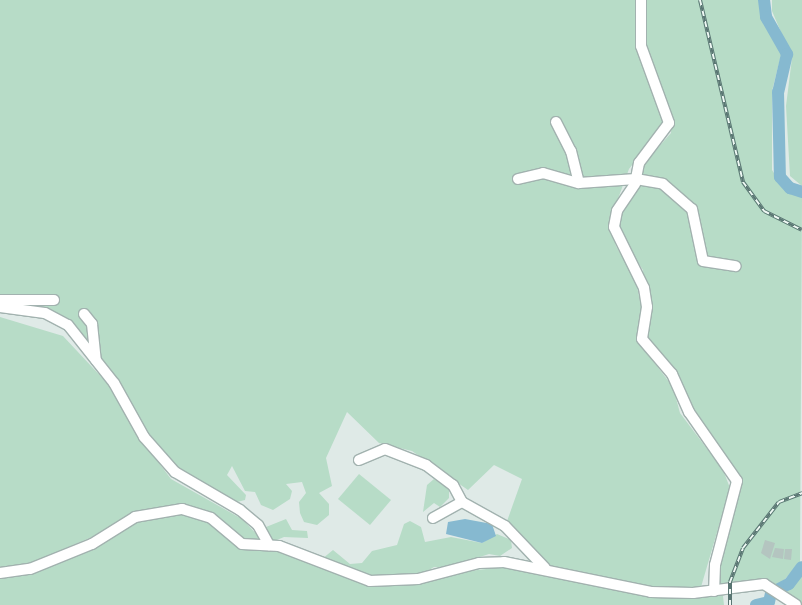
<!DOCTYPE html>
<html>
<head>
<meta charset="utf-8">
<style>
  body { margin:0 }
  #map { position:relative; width:802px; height:605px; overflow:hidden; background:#dfeae7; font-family:"Nunito Sans",sans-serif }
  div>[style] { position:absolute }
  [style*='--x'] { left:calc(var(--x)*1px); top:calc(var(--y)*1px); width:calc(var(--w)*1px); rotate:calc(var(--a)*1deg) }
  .green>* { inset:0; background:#b7dcc7 }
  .water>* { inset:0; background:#86b9d0 }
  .river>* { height:12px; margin:-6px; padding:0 6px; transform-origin:6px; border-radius:6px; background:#86b9d0 }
  .building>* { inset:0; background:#b4c5c0 }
  .roads { filter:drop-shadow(1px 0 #a2b2af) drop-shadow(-1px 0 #a2b2af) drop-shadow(0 1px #a2b2af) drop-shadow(0 -1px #a2b2af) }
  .minor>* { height:10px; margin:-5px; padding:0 5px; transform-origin:5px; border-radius:5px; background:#fff }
  .rail>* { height:4px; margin-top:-2px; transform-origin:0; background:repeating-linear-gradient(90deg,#eff7f4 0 5.5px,#5a7673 0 11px); box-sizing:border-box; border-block:1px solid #5a7673 }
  span { translate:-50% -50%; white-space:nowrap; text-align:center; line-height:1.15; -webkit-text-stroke:4.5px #eff7f4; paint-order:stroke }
</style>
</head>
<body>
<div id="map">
  <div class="green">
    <div style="clip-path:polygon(0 0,761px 0,764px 18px,782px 51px,772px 91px,772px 170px,786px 192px,802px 197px,800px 562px,778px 587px,771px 583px,716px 588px,740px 475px,647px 341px,643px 270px,620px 236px,618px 218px,640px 168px,671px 133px,672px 113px,629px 169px,609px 223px,616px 246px,636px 281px,642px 311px,636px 339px,673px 387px,680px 413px,723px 470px,730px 488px,701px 587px,629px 588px,547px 566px,506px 524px,522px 479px,494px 465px,468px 490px,412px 451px,379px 443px,347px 412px,326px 458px,332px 486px,319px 493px,329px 504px,329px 515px,317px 525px,304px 522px,300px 513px,299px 502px,306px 493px,302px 482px,286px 484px,292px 491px,290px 499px,273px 510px,261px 505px,255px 492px,245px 491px,232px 466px,227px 475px,246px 495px,245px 500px,233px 503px,186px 477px,154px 444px,69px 320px,51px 311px,0 303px)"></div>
    <div style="clip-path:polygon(772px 0,802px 0,802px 186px,790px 176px,786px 106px,792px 58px,772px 11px)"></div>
    <div style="clip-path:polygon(0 317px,63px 336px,107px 383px,134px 430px,171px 479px,242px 519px,265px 543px,246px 542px,210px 513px,183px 506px,127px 516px,92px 537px,33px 562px,0 568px)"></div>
    <div style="clip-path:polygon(359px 474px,391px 500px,370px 525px,338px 499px)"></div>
    <div style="clip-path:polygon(434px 479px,449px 489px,449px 498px,440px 507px,434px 503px,423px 512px,427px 485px)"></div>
    <div style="clip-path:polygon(237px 505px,245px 506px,266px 527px,286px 519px,292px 530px,307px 531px,308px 538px,284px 537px,270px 543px)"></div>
    <div style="clip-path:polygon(178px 514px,205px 519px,245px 549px,277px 550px,365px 583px,513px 566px,642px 595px,723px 596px,724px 605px,0 605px,0 577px,38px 572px,137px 521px)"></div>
    <div style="clip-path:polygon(410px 521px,421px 527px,425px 542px,451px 537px,482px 543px,497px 534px,511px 540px,512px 548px,500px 556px,489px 554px,446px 568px,434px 567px,421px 575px,375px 579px,322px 559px,333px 550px,350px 564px,362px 563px,372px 551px,397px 545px,404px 524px)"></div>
    <div style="clip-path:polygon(802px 571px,802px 603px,786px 591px)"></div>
  </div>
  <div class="water">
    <div style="clip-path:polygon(465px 519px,492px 524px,496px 536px,482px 543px,446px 534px,448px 522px)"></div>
  </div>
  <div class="river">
    <div style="--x:764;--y:0;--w:17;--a:83"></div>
    <div style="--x:766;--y:17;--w:43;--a:60.4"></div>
    <div style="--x:787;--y:54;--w:39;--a:103"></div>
    <div style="--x:778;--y:92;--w:85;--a:88.7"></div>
    <div style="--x:780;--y:177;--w:15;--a:48"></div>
    <div style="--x:790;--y:188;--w:13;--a:18"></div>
    <div style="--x:756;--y:605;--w:13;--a:-13"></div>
    <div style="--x:769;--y:602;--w:9;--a:-77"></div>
    <div style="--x:771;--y:593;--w:20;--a:-27"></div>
    <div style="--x:789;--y:584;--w:21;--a:-53"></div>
  </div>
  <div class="building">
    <div style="clip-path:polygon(765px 540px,775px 543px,770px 559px,761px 553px)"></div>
    <div style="clip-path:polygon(775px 548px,784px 549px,783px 559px,772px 557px)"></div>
    <div style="clip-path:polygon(785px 549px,792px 549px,791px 560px,784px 559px)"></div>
  </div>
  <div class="roads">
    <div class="minor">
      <div style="--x:641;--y:0;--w:46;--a:90"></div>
      <div style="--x:641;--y:46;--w:82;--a:70"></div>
      <div style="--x:669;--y:123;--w:50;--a:126.9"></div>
      <div style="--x:639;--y:163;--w:21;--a:101"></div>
      <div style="--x:635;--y:184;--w:32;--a:124"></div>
      <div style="--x:617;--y:211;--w:16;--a:101"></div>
      <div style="--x:614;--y:227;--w:68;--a:63.8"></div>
      <div style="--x:644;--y:288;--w:19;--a:81"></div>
      <div style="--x:647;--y:307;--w:32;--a:99"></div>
      <div style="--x:642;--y:339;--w:46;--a:49.4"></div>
      <div style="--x:672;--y:374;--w:42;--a:65.9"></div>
      <div style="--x:689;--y:412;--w:84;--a:55.2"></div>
      <div style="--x:737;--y:481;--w:87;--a:104.7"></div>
      <div style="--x:715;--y:565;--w:26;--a:92"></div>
      <div style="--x:556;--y:122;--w:33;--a:63"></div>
      <div style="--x:571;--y:151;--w:33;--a:76"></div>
      <div style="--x:518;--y:179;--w:26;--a:-13"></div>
      <div style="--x:543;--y:173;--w:37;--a:16"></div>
      <div style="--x:579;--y:183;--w:57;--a:-4"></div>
      <div style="--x:636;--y:179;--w:27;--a:10"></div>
      <div style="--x:663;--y:184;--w:38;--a:41"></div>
      <div style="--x:692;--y:209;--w:53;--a:78.1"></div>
      <div style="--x:703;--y:261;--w:33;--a:9"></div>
      <div style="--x:0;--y:300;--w:54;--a:0"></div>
      <div style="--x:0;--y:307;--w:45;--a:7.6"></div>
      <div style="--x:45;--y:313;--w:26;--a:28"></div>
      <div style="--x:68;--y:325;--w:74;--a:51.6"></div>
      <div style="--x:114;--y:383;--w:62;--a:60.9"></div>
      <div style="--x:144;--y:437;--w:47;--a:48.5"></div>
      <div style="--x:175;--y:472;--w:75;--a:30.3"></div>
      <div style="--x:240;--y:510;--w:23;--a:40"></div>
      <div style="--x:258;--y:525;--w:23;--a:61"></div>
      <div style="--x:84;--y:314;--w:13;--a:51"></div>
      <div style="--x:92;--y:324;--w:36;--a:84"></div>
      <div style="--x:359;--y:460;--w:28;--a:-23"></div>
      <div style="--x:385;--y:449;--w:44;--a:21.3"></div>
      <div style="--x:426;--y:465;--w:34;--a:37"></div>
      <div style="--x:453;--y:485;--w:19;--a:62"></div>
      <div style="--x:462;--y:502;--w:49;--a:29.2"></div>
      <div style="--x:505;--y:526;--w:58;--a:46.4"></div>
      <div style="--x:433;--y:518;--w:33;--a:-29"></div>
      <div style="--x:0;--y:573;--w:30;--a:-8"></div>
      <div style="--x:30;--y:569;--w:67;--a:-22"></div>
      <div style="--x:92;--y:544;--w:51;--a:-32.1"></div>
      <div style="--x:135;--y:517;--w:48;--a:-9.7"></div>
      <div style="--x:182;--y:509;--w:30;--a:17"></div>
      <div style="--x:211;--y:518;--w:40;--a:40"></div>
      <div style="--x:242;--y:544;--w:37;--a:3"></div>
      <div style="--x:279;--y:546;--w:97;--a:21"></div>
      <div style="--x:370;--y:581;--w:48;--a:-2.4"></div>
      <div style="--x:418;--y:579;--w:63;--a:-14.7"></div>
      <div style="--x:479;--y:563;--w:25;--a:-2"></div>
      <div style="--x:504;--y:562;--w:150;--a:11.5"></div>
      <div style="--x:651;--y:592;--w:42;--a:1.4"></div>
      <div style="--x:693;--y:593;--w:72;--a:-7.2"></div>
      <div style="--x:764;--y:584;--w:38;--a:33"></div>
    </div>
  </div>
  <div class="rail">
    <div style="--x:700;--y:0;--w:187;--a:76.7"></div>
    <div style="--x:743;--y:182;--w:36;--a:54"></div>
    <div style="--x:764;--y:211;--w:42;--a:26.6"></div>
    <div style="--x:730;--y:605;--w:23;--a:-90"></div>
    <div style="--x:730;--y:582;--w:36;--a:-69"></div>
    <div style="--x:743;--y:548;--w:58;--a:-52"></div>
    <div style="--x:779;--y:502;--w:25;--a:-21"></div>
  </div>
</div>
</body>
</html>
